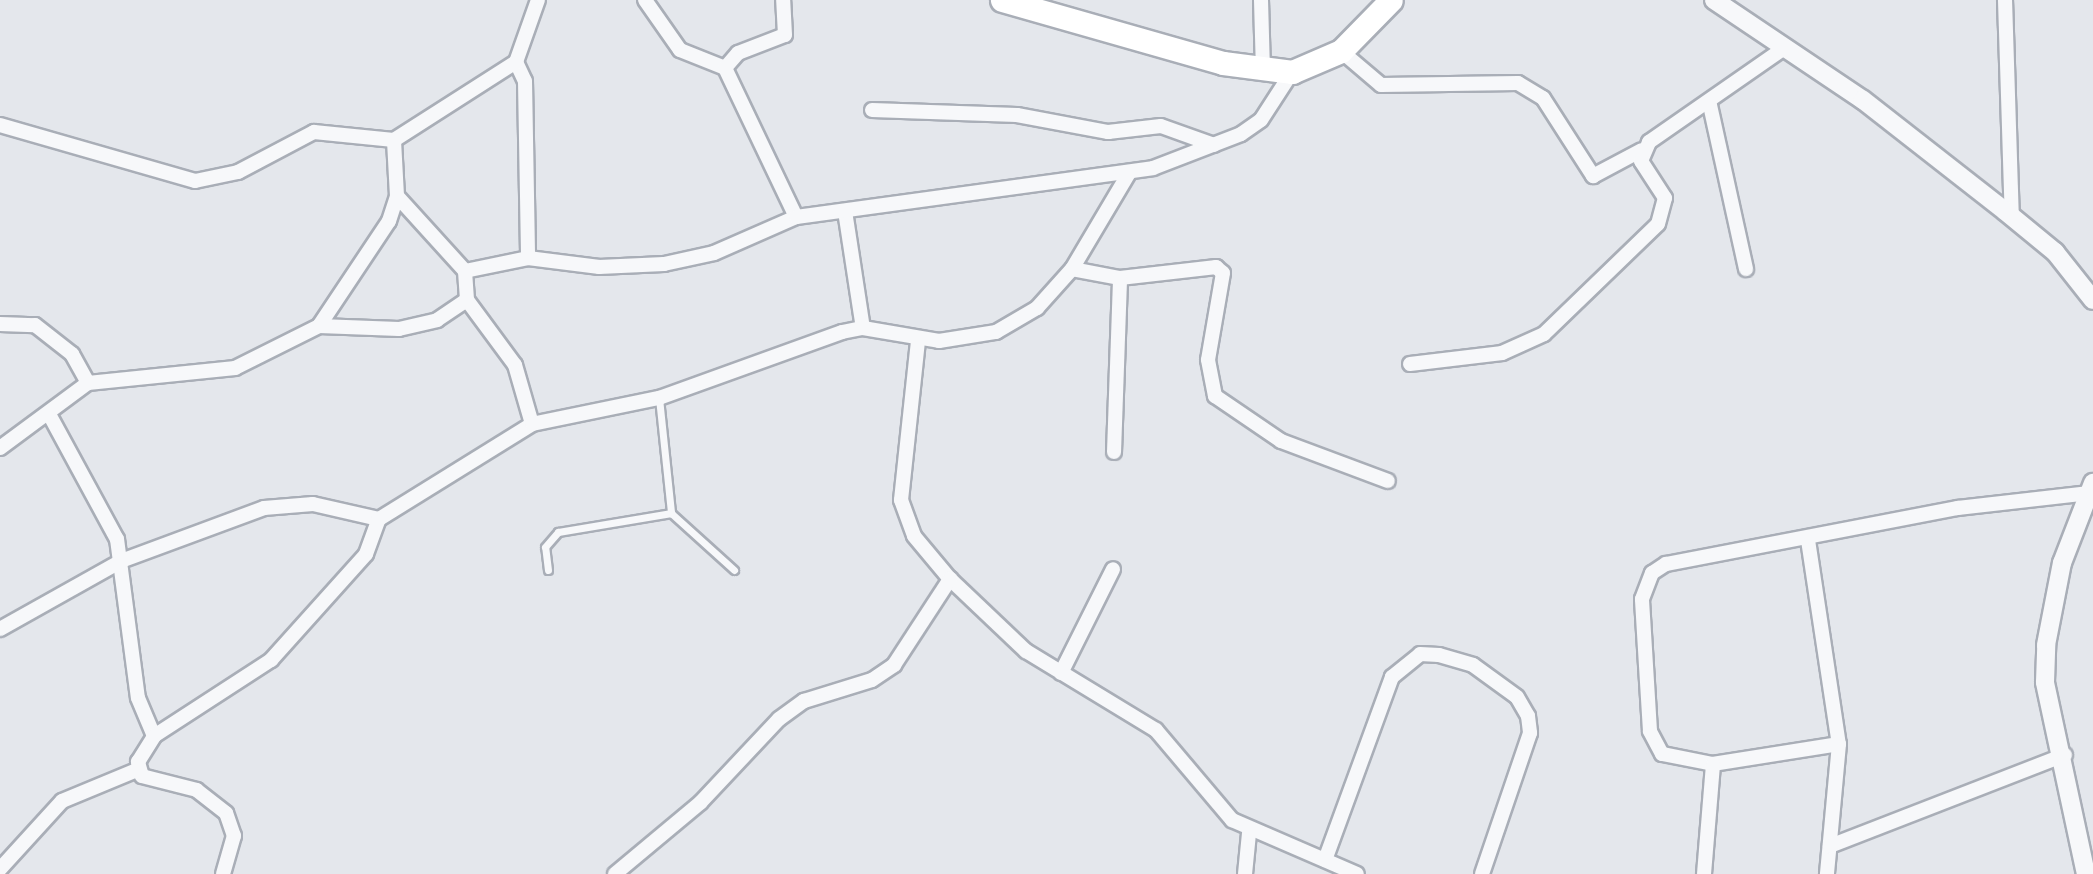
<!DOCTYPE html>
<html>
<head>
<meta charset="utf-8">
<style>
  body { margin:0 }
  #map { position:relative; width:2093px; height:874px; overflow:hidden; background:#e4e7ec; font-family:"Titillium Web",sans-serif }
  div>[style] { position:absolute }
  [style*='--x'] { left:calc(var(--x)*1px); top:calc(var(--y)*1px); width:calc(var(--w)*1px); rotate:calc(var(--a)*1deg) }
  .roads { filter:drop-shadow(2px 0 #a9aeb7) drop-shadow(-2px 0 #a9aeb7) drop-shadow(0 2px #a9aeb7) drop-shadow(0 -2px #a9aeb7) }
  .service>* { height:7px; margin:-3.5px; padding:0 3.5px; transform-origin:3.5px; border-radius:3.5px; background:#f7f8fa }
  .minor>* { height:14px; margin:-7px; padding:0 7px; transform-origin:7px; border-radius:7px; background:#f7f8fa }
  .tertiary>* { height:18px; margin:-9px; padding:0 9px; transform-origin:9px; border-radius:9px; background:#f7f8fa }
  .trunk>* { height:23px; margin:-11.5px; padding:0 11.5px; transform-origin:11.5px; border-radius:11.5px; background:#fff }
  span { translate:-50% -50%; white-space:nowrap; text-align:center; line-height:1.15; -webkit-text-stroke:5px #f4f6f9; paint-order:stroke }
</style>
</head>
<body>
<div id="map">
  <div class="roads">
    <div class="service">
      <div style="--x:659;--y:398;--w:116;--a:84"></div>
      <div style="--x:671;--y:513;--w:85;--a:42.1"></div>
      <div style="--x:548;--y:570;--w:23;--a:-97"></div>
      <div style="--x:545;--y:547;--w:20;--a:-49"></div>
      <div style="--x:558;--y:532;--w:115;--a:-9.5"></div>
    </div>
    <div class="minor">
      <div style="--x:645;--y:0;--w:61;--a:55"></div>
      <div style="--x:680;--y:50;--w:48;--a:21.8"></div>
      <div style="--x:725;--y:68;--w:165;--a:64.5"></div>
      <div style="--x:1261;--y:0;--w:71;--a:88.4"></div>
      <div style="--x:2005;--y:0;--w:217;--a:88.2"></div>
      <div style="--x:1341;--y:51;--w:52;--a:40.4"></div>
      <div style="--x:1381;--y:85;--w:137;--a:-0.8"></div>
      <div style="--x:1518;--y:83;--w:29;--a:31"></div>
      <div style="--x:1543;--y:98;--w:93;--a:57.3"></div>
      <div style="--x:1593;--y:176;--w:55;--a:-28"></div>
      <div style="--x:516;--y:62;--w:21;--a:65"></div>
      <div style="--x:525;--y:81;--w:177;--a:89"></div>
      <div style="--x:725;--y:68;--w:20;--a:-49"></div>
      <div style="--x:738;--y:53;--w:50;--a:-21"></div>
      <div style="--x:785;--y:35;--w:35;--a:-93"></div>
      <div style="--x:1710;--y:105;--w:168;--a:77.6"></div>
      <div style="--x:872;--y:110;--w:145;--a:2"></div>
      <div style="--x:1017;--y:115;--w:93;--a:10.6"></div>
      <div style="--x:1108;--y:132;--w:53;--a:-6.5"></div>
      <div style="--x:1161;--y:126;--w:56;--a:19.7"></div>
      <div style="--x:0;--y:125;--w:203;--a:16"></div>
      <div style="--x:195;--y:181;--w:44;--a:-11.8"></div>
      <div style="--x:238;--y:172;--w:86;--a:-27.8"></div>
      <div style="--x:314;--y:132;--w:80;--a:5.7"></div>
      <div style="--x:394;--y:140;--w:145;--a:-32.6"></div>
      <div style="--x:516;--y:62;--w:66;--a:-70.5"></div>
      <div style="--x:397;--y:196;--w:101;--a:47.8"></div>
      <div style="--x:465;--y:271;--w:29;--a:86"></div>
      <div style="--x:467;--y:300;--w:81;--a:53.6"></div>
      <div style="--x:515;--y:365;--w:61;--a:73.9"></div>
      <div style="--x:845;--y:211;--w:118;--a:81.3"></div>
      <div style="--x:1072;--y:269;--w:49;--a:10.6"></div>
      <div style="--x:1120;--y:278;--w:97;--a:-6.5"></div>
      <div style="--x:1216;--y:267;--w:9;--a:41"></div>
      <div style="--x:1223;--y:273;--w:88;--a:99.8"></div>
      <div style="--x:1208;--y:360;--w:37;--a:79"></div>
      <div style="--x:1215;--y:396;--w:80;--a:34.3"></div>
      <div style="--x:1281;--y:441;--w:114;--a:20.5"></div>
      <div style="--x:465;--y:271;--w:64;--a:-11.7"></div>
      <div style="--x:528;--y:258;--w:72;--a:7.2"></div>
      <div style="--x:599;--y:267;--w:65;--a:-2.6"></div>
      <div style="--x:664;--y:264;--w:51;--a:-12.4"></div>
      <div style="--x:714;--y:253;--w:90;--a:-23.7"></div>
      <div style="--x:796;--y:217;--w:360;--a:-7.8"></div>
      <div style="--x:1153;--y:168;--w:94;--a:-21.1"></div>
      <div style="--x:1241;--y:134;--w:24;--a:-35"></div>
      <div style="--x:1261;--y:120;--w:57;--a:-57.1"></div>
      <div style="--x:0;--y:324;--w:35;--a:2"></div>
      <div style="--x:35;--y:325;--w:47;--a:38.1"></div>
      <div style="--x:72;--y:354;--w:33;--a:61"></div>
      <div style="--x:319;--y:326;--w:80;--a:2.1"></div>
      <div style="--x:399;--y:329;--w:39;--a:-13"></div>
      <div style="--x:437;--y:320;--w:36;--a:-34"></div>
      <div style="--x:918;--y:341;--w:160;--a:96.1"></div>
      <div style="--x:901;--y:500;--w:38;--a:70"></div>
      <div style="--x:914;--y:536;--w:56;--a:50.1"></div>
      <div style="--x:950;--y:579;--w:105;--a:43.5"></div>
      <div style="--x:1026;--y:651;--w:152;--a:31.3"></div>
      <div style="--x:1156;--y:730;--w:118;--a:49.8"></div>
      <div style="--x:1232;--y:820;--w:136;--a:23.4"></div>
      <div style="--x:1410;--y:364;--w:93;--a:-6.8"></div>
      <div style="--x:1502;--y:353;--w:46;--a:-24.3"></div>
      <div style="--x:1544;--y:334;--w:158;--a:-44"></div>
      <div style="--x:1658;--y:224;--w:27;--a:-75"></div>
      <div style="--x:1665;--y:198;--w:44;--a:-123"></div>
      <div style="--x:1641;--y:161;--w:21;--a:-67"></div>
      <div style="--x:1649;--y:142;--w:163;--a:-34.8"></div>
      <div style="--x:49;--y:414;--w:142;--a:61.5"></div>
      <div style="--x:117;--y:539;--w:160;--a:82.5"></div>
      <div style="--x:138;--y:698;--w:41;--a:67.2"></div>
      <div style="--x:0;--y:448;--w:109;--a:-36.5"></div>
      <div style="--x:88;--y:383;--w:148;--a:-5.8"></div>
      <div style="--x:235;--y:368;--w:94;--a:-26.6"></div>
      <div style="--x:319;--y:326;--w:126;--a:-56.3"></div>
      <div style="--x:389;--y:221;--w:26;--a:-72"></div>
      <div style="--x:397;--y:196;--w:56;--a:-93.1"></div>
      <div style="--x:1114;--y:452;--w:174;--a:-88"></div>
      <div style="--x:1808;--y:540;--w:206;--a:81.4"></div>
      <div style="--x:1839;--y:744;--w:131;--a:95.3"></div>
      <div style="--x:0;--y:629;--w:139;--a:-29.3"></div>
      <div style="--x:121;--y:561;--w:153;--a:-20.3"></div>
      <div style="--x:264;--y:508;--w:49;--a:-4.7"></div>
      <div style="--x:313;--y:504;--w:68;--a:12.8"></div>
      <div style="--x:379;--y:519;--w:180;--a:-31.8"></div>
      <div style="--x:532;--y:424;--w:130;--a:-11.6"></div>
      <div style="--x:659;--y:398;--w:195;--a:-19.8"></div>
      <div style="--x:842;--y:332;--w:21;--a:-11"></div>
      <div style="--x:863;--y:328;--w:77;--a:9.7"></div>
      <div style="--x:939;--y:341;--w:58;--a:-9"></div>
      <div style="--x:996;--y:332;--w:48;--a:-30.3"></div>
      <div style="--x:1037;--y:308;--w:52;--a:-48.1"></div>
      <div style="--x:1072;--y:269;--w:112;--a:-59.3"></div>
      <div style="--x:1061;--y:673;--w:116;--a:-63.4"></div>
      <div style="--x:1839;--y:744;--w:128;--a:171"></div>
      <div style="--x:1713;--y:764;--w:52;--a:-168.9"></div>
      <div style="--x:1662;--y:754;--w:26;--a:-118"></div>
      <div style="--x:1650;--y:731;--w:132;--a:-93.5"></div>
      <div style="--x:1642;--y:599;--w:28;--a:-69"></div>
      <div style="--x:1652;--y:573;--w:17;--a:-33"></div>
      <div style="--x:1666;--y:564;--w:297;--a:-10.9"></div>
      <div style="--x:1958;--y:508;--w:132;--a:-6.5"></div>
      <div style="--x:1830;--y:846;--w:252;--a:-21.2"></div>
      <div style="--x:1325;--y:860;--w:195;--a:-69.9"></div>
      <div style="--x:1392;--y:677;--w:36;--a:-39"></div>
      <div style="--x:1420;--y:654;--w:19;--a:3"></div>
      <div style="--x:1439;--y:655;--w:35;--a:16"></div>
      <div style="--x:1473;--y:665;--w:54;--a:36"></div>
      <div style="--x:1517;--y:697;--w:22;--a:60"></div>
      <div style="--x:1528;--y:716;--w:17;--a:83"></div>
      <div style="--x:1530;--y:733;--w:149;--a:108.8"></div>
      <div style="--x:0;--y:869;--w:92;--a:-47.6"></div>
      <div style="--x:62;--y:801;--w:81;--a:-22.5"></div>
      <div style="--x:223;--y:874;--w:40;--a:-74"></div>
      <div style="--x:234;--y:836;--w:24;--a:-109"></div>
      <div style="--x:226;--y:813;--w:37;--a:-142"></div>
      <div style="--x:197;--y:790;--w:57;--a:-165.7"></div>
      <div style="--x:142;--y:776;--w:15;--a:-106"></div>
      <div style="--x:138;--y:762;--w:31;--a:-58"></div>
      <div style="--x:154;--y:736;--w:140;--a:-33"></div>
      <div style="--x:271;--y:660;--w:142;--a:-48.1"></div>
      <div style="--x:366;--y:554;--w:37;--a:-70"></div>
      <div style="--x:615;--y:874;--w:111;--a:-39.9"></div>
      <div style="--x:700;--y:803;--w:115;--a:-46.8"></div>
      <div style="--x:779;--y:719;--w:31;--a:-36"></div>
      <div style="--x:804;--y:701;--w:71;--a:-17.2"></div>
      <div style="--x:872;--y:680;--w:27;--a:-34"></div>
      <div style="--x:894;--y:665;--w:103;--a:-56.9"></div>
      <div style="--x:1245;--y:874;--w:41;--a:-84.4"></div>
      <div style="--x:1704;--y:874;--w:110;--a:-85.3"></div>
    </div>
    <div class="tertiary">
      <div style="--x:1714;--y:0;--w:179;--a:33.9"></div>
      <div style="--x:1863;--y:100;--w:180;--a:38"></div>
      <div style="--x:2005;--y:211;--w:65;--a:39.4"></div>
      <div style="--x:2055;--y:252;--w:61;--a:51.6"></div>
      <div style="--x:2086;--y:874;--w:196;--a:-102.1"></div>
      <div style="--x:2045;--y:682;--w:37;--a:-88"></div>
      <div style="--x:2046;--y:645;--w:84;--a:-79"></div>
      <div style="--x:2062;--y:563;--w:86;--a:-68.8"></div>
    </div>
    <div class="trunk">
      <div style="--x:1002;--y:0;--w:230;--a:15.9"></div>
      <div style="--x:1223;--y:63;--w:70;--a:7.4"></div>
      <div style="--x:1292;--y:72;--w:53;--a:-23.2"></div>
      <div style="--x:1341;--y:51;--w:71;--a:-45.6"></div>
    </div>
  </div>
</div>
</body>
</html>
